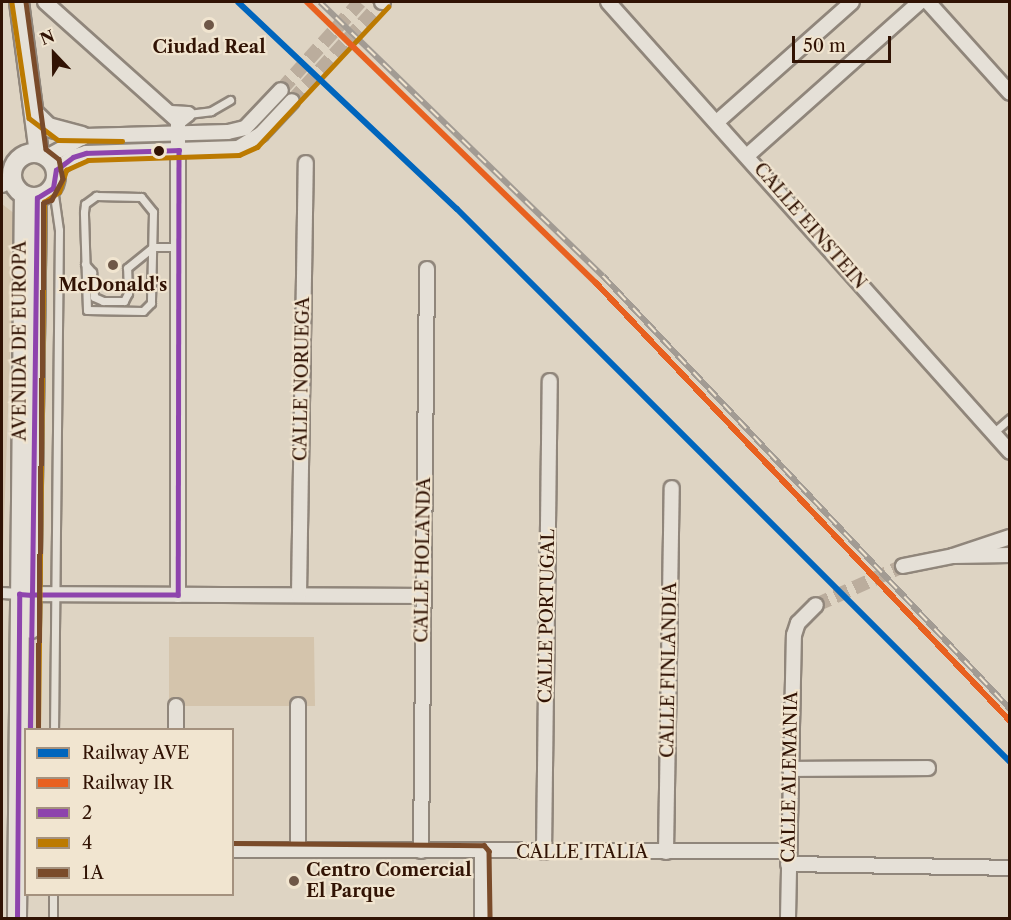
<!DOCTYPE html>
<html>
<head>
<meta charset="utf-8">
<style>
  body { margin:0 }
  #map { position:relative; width:1011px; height:920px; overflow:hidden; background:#ded4c3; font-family:"Libre Caslon Text",serif }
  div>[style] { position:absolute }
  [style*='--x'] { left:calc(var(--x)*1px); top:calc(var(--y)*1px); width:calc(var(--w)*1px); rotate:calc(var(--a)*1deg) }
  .green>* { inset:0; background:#d4c4ac }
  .minor-tunnel>* { height:14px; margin-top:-7px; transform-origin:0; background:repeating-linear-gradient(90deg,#bbad9d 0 14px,transparent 0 21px) }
  .roads { filter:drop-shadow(2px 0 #90867b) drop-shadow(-2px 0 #90867b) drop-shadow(0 2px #90867b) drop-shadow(0 -2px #90867b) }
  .service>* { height:7px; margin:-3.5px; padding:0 3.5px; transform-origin:3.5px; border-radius:3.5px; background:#e5e0d7 }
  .pedestrian>* { height:10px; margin:-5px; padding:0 5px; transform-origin:5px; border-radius:5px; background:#e5e0d7 }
  .minor>* { height:14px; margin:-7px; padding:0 7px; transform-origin:7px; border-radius:7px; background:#e5e0d7 }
  .secondary>* { height:18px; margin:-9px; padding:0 9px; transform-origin:9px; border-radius:9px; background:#e5e0d7 }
  .secondary>.ring { margin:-9px; padding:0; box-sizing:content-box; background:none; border:18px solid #e5e0d7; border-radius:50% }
  .rail>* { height:6px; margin-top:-3px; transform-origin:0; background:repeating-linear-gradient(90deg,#f1e5d0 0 11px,#a29b93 0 22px); box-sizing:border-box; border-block:2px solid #a29b93 }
  .bus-1>* { height:4.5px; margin:-2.25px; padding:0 2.25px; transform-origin:2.25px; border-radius:2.25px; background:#8e44ad }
  .bus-2>* { height:4.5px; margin:-2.25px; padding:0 2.25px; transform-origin:2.25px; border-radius:2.25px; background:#bc7a01 }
  .bus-3>* { height:4.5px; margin:-2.25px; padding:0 2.25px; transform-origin:2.25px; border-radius:2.25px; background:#7a4b2a }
  .rail-1>* { height:6px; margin:-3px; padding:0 3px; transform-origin:3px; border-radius:3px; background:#0065bd }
  .rail-2>* { height:6px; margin:-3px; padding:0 3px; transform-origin:3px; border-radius:3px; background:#e86120 }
  .dots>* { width:16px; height:16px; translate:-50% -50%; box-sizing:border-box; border:3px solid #f1e5d0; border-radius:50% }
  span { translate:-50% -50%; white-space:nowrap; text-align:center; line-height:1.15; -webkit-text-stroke:4.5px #f1e5d0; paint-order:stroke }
  .poi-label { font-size:18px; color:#311304; font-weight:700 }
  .left { translate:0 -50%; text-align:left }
  .street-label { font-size:18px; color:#311304 }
  .frame { position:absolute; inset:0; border:3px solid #311304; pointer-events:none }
  .legend { position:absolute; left:24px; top:728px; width:210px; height:168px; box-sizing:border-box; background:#f1e5d0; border:2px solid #a4917e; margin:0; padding:8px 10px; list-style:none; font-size:18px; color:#311304 }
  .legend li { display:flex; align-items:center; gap:12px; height:30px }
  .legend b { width:30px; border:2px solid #a4917e }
  .north { position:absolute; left:24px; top:24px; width:60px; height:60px; -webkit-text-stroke:4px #f1e5d0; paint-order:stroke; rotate:338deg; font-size:16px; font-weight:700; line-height:24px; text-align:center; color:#311304 }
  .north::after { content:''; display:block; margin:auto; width:21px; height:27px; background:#311304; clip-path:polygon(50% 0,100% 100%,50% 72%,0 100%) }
  .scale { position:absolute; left:792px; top:36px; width:99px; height:27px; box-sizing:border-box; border:3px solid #311304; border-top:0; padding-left:8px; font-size:18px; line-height:21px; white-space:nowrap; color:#311304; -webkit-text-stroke:4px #f1e5d0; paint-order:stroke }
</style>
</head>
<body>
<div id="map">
  <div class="green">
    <div style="clip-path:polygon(2px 204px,15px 214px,2px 579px)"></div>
    <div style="clip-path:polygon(169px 637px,314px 637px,315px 706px,169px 706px)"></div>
  </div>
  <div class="minor-tunnel">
    <div style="--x:281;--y:90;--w:118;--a:-48.1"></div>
    <div style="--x:292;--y:101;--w:134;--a:-47.7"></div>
    <div style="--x:816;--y:605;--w:95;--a:-24.1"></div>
  </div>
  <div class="roads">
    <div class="service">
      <div style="--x:188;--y:114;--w:23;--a:-7"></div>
      <div style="--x:211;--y:111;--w:22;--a:-30"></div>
      <div style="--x:53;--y:188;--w:42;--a:81.9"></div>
      <div style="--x:59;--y:230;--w:500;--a:90.57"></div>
      <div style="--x:96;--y:196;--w:45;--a:1.3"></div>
      <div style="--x:141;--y:197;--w:19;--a:51"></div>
      <div style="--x:153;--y:212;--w:91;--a:91.3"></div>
      <div style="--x:151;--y:303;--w:11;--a:135"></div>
      <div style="--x:143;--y:311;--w:56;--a:-179"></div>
      <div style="--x:87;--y:310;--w:98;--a:-91.8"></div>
      <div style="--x:84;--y:212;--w:8;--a:-83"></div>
      <div style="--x:85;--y:204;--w:14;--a:-36"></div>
      <div style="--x:85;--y:264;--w:11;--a:49"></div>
      <div style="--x:92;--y:272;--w:25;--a:85"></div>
      <div style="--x:94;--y:297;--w:10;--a:24"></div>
      <div style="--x:103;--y:301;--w:21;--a:0"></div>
      <div style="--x:124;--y:301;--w:9;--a:-63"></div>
      <div style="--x:128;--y:293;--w:25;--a:-92"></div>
      <div style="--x:127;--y:268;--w:33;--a:-39"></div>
      <div style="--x:153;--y:247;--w:26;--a:0"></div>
      <div style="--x:993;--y:433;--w:23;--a:-41"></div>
      <div style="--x:53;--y:918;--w:24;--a:-90"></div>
    </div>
    <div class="pedestrian">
      <div style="--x:2;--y:593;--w:17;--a:3"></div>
    </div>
    <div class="minor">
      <div style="--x:45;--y:2;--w:177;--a:41.8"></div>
      <div style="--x:382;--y:2;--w:1;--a:0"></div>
      <div style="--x:608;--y:2;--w:603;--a:48.22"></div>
      <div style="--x:928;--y:2;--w:122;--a:48"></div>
      <div style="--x:171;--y:113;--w:17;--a:3"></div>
      <div style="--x:188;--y:114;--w:13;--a:141"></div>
      <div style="--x:178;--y:122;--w:473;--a:90"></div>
      <div style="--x:718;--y:121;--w:179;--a:-41.6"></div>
      <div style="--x:748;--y:155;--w:230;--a:-41.7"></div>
      <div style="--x:47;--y:157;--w:43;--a:-28.9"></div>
      <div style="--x:85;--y:136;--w:143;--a:-1.6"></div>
      <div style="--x:228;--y:132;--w:17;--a:-13"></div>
      <div style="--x:245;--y:128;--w:52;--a:-46.5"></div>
      <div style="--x:56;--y:170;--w:21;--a:-37"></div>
      <div style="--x:73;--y:157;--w:14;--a:-17"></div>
      <div style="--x:86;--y:153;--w:152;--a:-1.9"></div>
      <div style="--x:238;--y:148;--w:27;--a:-31"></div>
      <div style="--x:261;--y:134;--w:45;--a:-46.8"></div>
      <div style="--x:2;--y:185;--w:11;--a:-27"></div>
      <div style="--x:1010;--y:537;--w:60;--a:161.6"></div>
      <div style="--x:953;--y:556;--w:57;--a:-1"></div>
      <div style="--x:903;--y:566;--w:51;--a:-11.3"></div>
      <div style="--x:24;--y:594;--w:398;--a:0.3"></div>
      <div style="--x:299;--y:595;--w:432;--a:-89.1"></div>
      <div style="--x:176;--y:730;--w:24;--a:-90"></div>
      <div style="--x:790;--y:769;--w:138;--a:-0.4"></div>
      <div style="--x:232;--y:850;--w:556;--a:0.1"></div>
      <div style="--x:298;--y:850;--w:145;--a:-90"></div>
      <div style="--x:421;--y:851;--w:582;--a:-89.41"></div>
      <div style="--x:544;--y:852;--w:471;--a:-89.3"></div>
      <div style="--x:666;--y:852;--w:364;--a:-89.1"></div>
      <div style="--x:788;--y:864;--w:222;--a:1"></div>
      <div style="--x:482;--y:918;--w:66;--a:-90"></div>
      <div style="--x:788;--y:918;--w:283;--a:-88.8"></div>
      <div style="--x:794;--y:635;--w:13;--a:-72"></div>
      <div style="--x:798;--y:623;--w:25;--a:-45"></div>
    </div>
    <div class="secondary">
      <div style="--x:19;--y:2;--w:152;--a:82.5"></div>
      <div style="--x:35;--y:114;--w:18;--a:45"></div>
      <div style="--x:48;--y:127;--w:35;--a:15"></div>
      <div class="ring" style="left:12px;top:153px;width:26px;height:26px"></div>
      <div style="--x:31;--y:629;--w:431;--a:-89.2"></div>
      <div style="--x:17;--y:918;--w:723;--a:-89.45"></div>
    </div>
  </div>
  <div class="rail">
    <div style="--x:320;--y:2;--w:394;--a:44.1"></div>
    <div style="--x:603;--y:276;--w:594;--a:46.77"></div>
  </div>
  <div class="bus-1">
    <div style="--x:179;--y:150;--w:445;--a:90.1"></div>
    <div style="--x:178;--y:595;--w:146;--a:180"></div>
    <div style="--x:32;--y:595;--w:397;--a:-89.3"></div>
    <div style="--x:37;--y:198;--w:19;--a:-32"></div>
    <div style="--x:53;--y:188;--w:18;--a:-81"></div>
    <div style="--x:56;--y:170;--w:21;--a:-37"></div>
    <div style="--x:73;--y:157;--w:14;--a:-17"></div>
    <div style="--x:86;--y:153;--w:93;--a:-1.8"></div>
    <div style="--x:30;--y:730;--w:135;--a:-89.2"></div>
    <div style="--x:17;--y:918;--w:324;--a:-89.6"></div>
    <div style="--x:19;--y:594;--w:13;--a:4"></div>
  </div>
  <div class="bus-2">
    <div style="--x:12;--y:3;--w:116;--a:81.6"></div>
    <div style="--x:29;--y:118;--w:36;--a:37"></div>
    <div style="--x:58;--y:140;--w:64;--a:0.9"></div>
    <div style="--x:38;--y:730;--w:528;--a:-89.35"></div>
    <div style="--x:44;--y:202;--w:18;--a:-34"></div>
    <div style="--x:59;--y:192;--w:23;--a:-72"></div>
    <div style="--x:66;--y:170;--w:24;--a:-24"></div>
    <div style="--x:88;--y:160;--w:151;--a:-1.9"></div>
    <div style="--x:239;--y:155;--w:20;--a:-24"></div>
    <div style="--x:257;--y:147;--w:192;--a:-46.9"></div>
  </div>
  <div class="bus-3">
    <div style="--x:26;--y:2;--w:148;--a:82.3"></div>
    <div style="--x:46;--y:149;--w:16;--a:38"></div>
    <div style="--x:59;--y:159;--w:20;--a:79"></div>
    <div style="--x:63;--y:179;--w:24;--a:118"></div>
    <div style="--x:52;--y:200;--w:9;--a:159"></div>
    <div style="--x:44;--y:203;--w:527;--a:90.65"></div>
    <div style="--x:232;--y:843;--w:252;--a:0.5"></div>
    <div style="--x:484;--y:845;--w:8;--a:50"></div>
    <div style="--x:489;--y:851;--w:67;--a:89.1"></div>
  </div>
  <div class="rail-1">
    <div style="--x:238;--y:2;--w:301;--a:43.4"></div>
    <div style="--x:457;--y:209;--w:782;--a:45"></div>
  </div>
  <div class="rail-2">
    <div style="--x:307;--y:2;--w:403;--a:44.2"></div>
    <div style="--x:596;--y:283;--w:603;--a:46.61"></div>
  </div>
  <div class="dots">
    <div style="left:209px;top:25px;background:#6e5747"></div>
    <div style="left:159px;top:151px;background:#311304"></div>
    <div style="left:113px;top:265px;background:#6e5747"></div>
    <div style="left:294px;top:881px;background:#6e5747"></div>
  </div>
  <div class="poi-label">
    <span style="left:209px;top:47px">Ciudad Real</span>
    <span style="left:113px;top:285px">McDonald's</span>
    <span class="left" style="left:306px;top:881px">Centro Comercial<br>El Parque</span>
  </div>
  <div class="street-label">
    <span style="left:810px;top:226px;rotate:49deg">CALLE EINSTEIN</span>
    <span style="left:20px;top:341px;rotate:-90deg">AVENIDA DE EUROPA</span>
    <span style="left:302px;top:379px;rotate:-89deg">CALLE NORUEGA</span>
    <span style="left:423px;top:560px;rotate:-89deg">CALLE HOLANDA</span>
    <span style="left:547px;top:616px;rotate:-89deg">CALLE PORTUGAL</span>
    <span style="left:669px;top:670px;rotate:-89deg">CALLE FINLANDIA</span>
    <span style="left:790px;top:777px;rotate:-89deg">CALLE ALEMANIA</span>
    <span style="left:582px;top:852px">CALLE ITALIA</span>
  </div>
  <div class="frame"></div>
  <ul class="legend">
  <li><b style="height:8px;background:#0065bd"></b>Railway AVE</li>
  <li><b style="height:8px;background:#e86120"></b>Railway IR</li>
  <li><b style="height:8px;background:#8e44ad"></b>2</li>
  <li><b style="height:8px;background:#bc7a01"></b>4</li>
  <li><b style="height:8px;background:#7a4b2a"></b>1A</li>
  </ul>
  <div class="north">N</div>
  <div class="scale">50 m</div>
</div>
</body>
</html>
